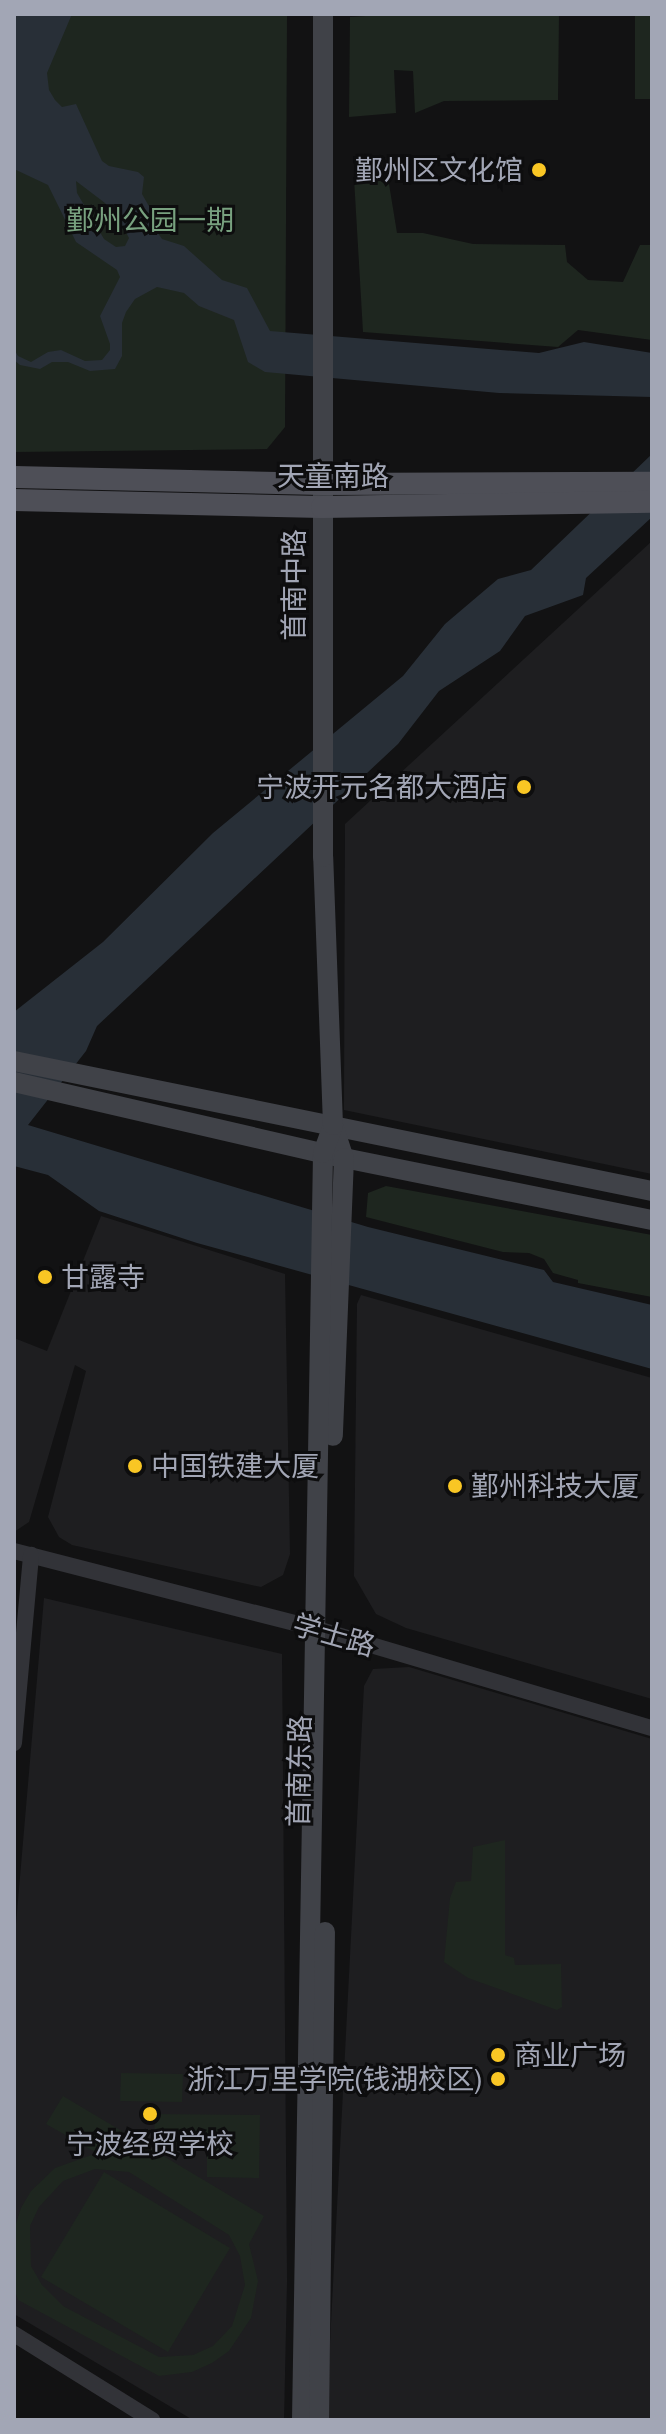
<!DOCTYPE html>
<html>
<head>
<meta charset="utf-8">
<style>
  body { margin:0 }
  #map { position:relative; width:666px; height:2434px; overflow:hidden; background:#121213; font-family:"Archivo Narrow","Noto Sans SC",sans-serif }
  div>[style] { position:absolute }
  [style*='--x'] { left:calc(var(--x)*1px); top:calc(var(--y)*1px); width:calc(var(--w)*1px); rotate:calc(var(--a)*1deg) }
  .built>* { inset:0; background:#1e1e20 }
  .green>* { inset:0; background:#1e261f }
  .water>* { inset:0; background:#282f37 }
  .tertiary>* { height:16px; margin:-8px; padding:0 8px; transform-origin:8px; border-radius:8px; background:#323338 }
  .secondary>* { height:20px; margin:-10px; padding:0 10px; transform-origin:10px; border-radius:10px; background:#404248 }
  .primary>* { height:22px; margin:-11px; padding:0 11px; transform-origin:11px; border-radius:11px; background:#4e4f57 }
  .dots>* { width:22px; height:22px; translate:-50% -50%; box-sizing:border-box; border:4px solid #0d0d0e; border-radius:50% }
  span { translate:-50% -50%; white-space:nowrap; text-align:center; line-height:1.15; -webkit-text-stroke:6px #0d0d0e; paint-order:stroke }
  .poi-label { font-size:28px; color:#a2a6b5 }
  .right { translate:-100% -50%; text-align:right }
  .left { translate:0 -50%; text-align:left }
  .park-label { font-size:28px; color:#78a17f }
  .street-label { font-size:28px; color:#a2a6b5 }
  .frame { position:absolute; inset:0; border:16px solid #a2a6b5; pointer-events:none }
</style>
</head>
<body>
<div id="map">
  <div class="built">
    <div style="clip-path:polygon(652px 541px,652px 1174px,344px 1110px,345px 824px)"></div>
    <div style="clip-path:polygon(101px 1216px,285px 1274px,290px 1554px,283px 1575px,261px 1587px,72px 1545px,59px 1537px,48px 1517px,86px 1371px,75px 1365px,29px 1522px,14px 1532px,14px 1338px,47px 1351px)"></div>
    <div style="clip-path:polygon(361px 1295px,652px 1378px,652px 1699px,406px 1628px,376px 1614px,354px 1576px,357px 1304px)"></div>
    <div style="clip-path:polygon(44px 1598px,282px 1654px,287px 2281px,284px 2420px,193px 2420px,14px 2314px,14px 1947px)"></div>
    <div style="clip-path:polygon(409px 1667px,652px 1739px,652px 2420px,326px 2420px,364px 1686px,373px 1669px)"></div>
  </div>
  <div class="green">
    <div style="clip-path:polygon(14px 14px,287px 14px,285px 427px,267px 449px,14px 452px)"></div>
    <div style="clip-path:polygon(397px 14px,559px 14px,558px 100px,444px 101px,415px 113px,413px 71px,394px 70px,396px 113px,349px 117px,350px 17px)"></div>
    <div style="clip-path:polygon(635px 15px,652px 15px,652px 99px,635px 99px)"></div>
    <div style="clip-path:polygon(354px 178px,380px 179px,389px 184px,397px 233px,423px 233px,473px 244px,565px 245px,567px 262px,588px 280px,623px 282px,640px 245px,652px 245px,652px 340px,578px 330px,558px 347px,363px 332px)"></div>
    <div style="clip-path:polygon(386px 1186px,652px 1235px,652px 1297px,578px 1283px,578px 1280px,553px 1273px,544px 1259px,529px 1253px,503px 1252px,366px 1217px,368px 1193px)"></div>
    <div style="clip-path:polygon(505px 1840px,505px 1955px,514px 1958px,515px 1965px,561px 1964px,562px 2007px,557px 2010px,468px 1978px,444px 1962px,450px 1898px,456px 1882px,471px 1881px,473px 1847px)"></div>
    <div style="clip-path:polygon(121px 2073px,183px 2074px,182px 2102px,120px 2101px)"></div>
    <div style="clip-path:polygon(evenodd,63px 2096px,264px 2216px,249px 2244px,258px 2281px,251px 2318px,229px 2351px,212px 2363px,192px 2372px,159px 2376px,18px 2300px,14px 2287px,14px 2230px,21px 2208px,31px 2191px,55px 2168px,97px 2153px,46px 2124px,63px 2096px,95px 2169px,129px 2172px,229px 2235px,240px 2256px,245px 2285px,232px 2326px,213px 2346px,193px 2355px,159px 2357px,63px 2306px,42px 2285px,31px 2266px,30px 2226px,39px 2207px,63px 2181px,95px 2169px)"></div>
    <div style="clip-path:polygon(155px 2114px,260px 2115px,259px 2178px,207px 2177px,207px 2146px,154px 2145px)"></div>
    <div style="clip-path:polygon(104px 2172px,230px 2248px,168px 2352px,41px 2277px)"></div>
  </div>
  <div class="water">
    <div style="clip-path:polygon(evenodd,14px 14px,72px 14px,47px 73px,49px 90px,55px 100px,62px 107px,76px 104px,102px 161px,109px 166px,138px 172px,144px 177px,142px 194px,150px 208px,151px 223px,162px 239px,184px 246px,222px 280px,247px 288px,270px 331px,539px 353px,584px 342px,652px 353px,652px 397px,499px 393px,265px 372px,248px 362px,234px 320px,199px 306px,184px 293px,157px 287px,135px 299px,126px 312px,122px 323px,122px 356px,115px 369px,90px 371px,68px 362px,52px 362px,40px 369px,20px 365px,14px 360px,14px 349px,18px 356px,31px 362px,48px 352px,61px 350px,85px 361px,102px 360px,110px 350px,110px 344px,100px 316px,120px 277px,117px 270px,76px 242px,48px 185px,14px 169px,14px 14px,76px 181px,105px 203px,121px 223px,129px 238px,125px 246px,116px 247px,104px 239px,77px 193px,76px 181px)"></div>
    <div style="clip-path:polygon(652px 454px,652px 517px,586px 578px,583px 595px,525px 616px,500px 651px,439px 691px,398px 744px,97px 1026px,86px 1051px,28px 1125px,368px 1227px,544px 1270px,553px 1282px,652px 1305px,652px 1369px,197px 1243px,99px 1211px,48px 1175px,14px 1166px,14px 1012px,103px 942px,213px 833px,403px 676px,445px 624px,498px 579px,531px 570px)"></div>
  </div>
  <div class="tertiary">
    <div style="--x:14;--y:1551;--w:313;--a:14.4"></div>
    <div style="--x:317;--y:1629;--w:349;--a:16.5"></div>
    <div style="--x:14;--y:1743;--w:189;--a:-84.8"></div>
    <div style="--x:14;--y:2334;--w:163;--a:31.9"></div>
  </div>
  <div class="secondary">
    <div style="--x:14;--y:1061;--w:651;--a:11.52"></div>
    <div style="--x:14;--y:1082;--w:339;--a:13"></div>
    <div style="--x:344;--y:1158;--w:314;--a:11.4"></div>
    <div style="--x:333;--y:1125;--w:35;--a:72"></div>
    <div style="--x:344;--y:1158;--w:278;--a:92.3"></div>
    <div style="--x:302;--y:2420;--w:1267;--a:-89.05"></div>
    <div style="--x:323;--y:1153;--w:30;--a:-70"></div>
    <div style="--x:333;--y:1125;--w:268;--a:-92.1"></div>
    <div style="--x:323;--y:857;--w:843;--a:-90"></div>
    <div style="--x:319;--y:2420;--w:488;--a:-89.3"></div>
  </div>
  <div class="primary">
    <div style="--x:14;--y:477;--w:308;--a:1.3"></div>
    <div style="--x:322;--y:484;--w:330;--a:-0.2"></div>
    <div style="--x:14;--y:500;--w:308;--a:1.3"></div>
    <div style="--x:322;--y:507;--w:330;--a:-0.9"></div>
  </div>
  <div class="dots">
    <div style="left:539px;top:170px;background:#f9c624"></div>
    <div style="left:524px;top:787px;background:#f9c624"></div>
    <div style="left:45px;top:1277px;background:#f9c624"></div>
    <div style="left:135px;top:1466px;background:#f9c624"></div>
    <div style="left:455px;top:1486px;background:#f9c624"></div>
    <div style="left:498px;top:2055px;background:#f9c624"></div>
    <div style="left:498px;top:2079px;background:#f9c624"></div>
    <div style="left:150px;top:2114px;background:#f9c624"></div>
  </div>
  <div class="poi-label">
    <span class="right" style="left:523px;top:170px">鄞州区文化馆</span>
    <span class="right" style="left:508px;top:787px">宁波开元名都大酒店</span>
    <span class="left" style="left:61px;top:1277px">甘露寺</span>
    <span class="left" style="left:151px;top:1466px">中国铁建大厦</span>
    <span class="left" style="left:471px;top:1486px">鄞州科技大厦</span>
    <span class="left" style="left:514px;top:2055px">商业广场</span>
    <span class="right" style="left:482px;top:2079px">浙江万里学院(钱湖校区)</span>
    <span style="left:150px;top:2144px">宁波经贸学校</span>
  </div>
  <div class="park-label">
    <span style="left:150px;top:220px">鄞州公园一期</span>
  </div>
  <div class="street-label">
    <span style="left:333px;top:476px">天童南路</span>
    <span style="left:294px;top:585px;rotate:-90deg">首南中路</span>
    <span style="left:334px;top:1635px;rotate:16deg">学士路</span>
    <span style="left:299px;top:1771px;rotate:-89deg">首南东路</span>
  </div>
  <div class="frame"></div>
</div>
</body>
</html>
